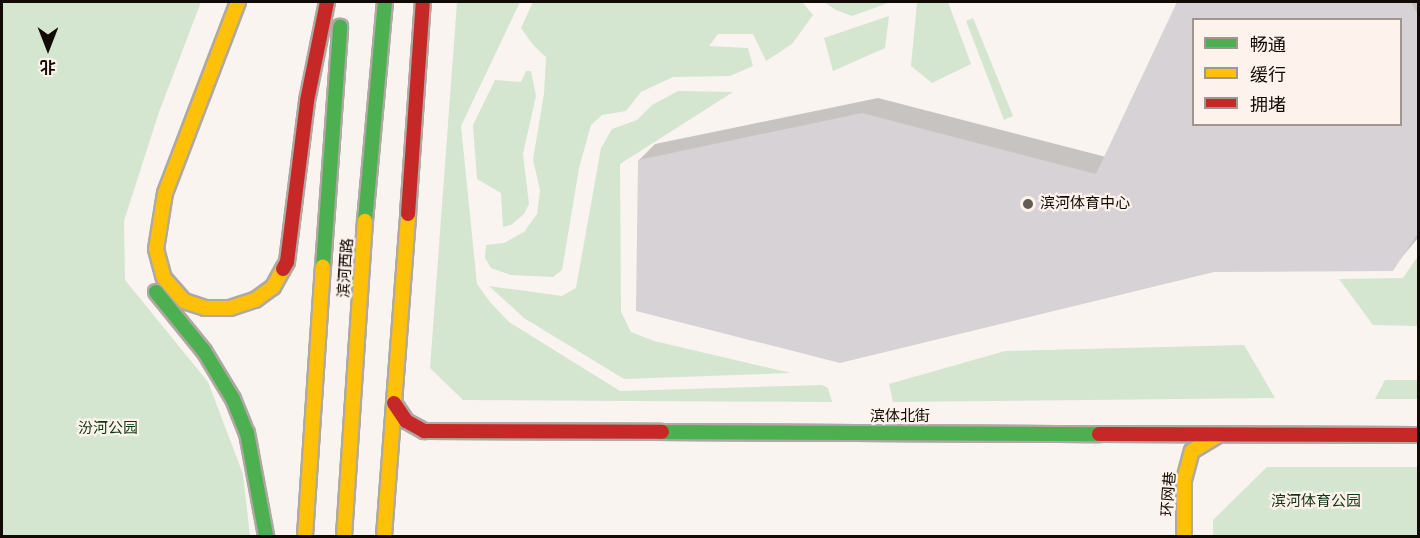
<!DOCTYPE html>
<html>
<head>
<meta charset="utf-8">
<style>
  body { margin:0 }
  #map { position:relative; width:1420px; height:538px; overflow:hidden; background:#f9f4f0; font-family:Signika,"Noto Sans SC",sans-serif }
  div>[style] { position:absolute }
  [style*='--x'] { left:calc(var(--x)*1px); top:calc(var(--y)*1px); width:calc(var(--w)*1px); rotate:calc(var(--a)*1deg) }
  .green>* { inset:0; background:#d4e5d0 }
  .shadow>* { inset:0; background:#0003 }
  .building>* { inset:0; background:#d7d2d5 }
  .roads { filter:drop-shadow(2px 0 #afa8a3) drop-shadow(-2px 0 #afa8a3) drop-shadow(0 2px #afa8a3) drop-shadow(0 -2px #afa8a3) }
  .fast>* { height:14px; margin:-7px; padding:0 7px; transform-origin:7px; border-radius:7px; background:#4caf50 }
  .slow>* { height:14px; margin:-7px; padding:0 7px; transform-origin:7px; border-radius:7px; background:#ffc107 }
  .jam>* { height:14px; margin:-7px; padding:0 7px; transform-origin:7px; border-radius:7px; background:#c62828 }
  .dots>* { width:16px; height:16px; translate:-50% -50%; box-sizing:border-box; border:3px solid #fdf3ec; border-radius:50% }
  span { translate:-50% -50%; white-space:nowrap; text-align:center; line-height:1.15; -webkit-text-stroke:4.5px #fdf3ec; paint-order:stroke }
  .poi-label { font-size:15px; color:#120a05 }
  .left { translate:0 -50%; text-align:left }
  .street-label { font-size:15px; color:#120a05 }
  .park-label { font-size:15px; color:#0c3710 }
  .frame { position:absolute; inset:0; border:3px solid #120a05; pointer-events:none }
  .legend { position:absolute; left:1192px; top:18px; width:210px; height:108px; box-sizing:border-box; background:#fdf3ec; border:2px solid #9f9690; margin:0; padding:8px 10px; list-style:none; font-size:18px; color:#120a05 }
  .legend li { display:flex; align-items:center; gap:12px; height:30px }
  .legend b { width:30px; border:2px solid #9f9690 }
  .north { position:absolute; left:18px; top:18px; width:60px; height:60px; -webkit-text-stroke:4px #fdf3ec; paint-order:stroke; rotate:180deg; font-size:16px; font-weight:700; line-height:24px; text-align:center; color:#120a05 }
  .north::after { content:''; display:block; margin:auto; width:21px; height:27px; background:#120a05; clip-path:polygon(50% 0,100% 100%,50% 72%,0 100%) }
</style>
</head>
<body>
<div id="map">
  <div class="green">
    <div style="clip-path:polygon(2px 2px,201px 2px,159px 112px,124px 221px,125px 280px,208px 382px,243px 474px,250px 536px,2px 536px)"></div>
    <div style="clip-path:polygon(457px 2px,520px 2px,461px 126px,477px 284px,490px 302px,509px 322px,620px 391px,822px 385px,828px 388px,832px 402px,463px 400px,430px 368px)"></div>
    <div style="clip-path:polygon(533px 2px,802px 2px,813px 15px,792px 44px,766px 61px,753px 34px,718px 34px,709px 46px,748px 48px,753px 66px,730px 76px,673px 77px,641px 92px,626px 111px,602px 115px,591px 125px,579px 168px,562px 270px,553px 277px,511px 275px,491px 268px,485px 258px,486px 245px,504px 243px,524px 232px,537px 214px,540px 190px,533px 160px,544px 94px,546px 57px,534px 46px,521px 28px)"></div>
    <div style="clip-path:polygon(824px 2px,891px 2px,852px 16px,836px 10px)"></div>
    <div style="clip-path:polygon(921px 2px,948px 2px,971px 64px,932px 83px,911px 66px,917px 3px)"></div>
    <div style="clip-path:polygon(889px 16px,885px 48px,833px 71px,824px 38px)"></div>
    <div style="clip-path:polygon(973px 18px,1013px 116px,1004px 120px,966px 21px)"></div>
    <div style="clip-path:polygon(526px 71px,531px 71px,536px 96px,523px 154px,529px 204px,524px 214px,511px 225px,503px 227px,501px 193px,477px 179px,473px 125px,495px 80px,521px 82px)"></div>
    <div style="clip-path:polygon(678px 91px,733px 92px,620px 164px,621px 312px,631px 332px,654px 341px,791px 373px,624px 379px,524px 318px,489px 286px,562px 296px,576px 288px,601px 148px,612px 129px,637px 120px,652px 105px)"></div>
    <div style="clip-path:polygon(1418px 256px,1418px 326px,1373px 325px,1339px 279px,1403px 278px)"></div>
    <div style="clip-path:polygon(1244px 345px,1275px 398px,893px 402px,889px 384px,1005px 351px)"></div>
    <div style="clip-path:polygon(1385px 380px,1418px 380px,1418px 399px,1375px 399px)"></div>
    <div style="clip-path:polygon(1267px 467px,1418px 467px,1418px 536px,1213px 536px,1213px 520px)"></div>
  </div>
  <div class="shadow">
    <div style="clip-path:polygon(evenodd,1179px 2px,1418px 2px,1418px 238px,1392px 269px,639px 160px,655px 144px,878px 98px,1106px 157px,1179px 2px,1194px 20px,1400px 20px,1400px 124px,1194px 124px,1194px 20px)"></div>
  </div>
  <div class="building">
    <div style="clip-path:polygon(evenodd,1177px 2px,1411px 2px,1418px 15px,1418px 233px,1393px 271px,1214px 272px,840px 363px,636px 311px,638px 160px,862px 113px,1096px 174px,1177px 2px,1194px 20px,1400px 20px,1400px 124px,1194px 124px,1194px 20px)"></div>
  </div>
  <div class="roads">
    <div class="fast">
      <div style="--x:365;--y:221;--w:220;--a:-84.8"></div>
      <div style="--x:323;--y:267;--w:241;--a:-85.9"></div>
      <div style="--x:156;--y:292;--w:76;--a:50.9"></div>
      <div style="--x:204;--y:351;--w:56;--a:58.9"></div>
      <div style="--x:233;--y:399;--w:37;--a:68"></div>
      <div style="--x:247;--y:433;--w:105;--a:79.5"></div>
      <div style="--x:662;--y:432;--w:437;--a:0.3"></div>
    </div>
    <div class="slow">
      <div style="--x:238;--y:2;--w:204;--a:110.9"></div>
      <div style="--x:165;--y:193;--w:57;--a:99.1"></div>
      <div style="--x:156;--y:249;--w:30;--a:75"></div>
      <div style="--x:164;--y:278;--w:30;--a:49"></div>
      <div style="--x:184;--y:301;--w:22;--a:18"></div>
      <div style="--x:205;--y:308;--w:25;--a:0"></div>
      <div style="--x:230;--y:308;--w:26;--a:-18"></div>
      <div style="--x:255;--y:300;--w:22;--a:-36"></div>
      <div style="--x:273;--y:287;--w:21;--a:-61"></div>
      <div style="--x:305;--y:536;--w:270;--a:-86.2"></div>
      <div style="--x:344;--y:536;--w:316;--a:-86.2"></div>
      <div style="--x:384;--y:536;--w:323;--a:-85.7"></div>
      <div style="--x:1184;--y:536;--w:56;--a:-90"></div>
      <div style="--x:1184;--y:480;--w:30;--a:-75"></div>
      <div style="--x:1192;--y:451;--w:31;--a:-31"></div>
    </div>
    <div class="jam">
      <div style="--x:408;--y:214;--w:213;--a:-86"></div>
      <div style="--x:283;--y:269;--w:8;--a:-60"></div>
      <div style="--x:287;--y:262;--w:162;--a:-82.9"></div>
      <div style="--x:307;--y:101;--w:101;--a:-78.6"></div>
      <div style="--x:394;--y:403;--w:22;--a:56"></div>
      <div style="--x:406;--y:421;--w:21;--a:29"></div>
      <div style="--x:424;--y:431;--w:238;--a:0.2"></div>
      <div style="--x:1099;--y:434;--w:319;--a:0.2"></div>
    </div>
  </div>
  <div class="dots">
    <div style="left:1028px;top:204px;background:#635c57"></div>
  </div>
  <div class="poi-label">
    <span class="left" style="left:1040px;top:204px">滨河体育中心</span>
  </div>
  <div class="street-label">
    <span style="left:346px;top:268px;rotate:-86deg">滨河西路</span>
    <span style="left:900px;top:417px">滨体北街</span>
    <span style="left:1169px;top:494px;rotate:-86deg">环网巷</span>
  </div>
  <div class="park-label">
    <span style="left:108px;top:429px">汾河公园</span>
    <span style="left:1316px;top:502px">滨河体育公园</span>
  </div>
  <div class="frame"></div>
  <ul class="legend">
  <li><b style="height:8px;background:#4caf50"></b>畅通</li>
  <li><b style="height:8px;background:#ffc107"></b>缓行</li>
  <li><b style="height:8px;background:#c62828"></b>拥堵</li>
  </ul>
  <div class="north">北</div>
</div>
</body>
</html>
